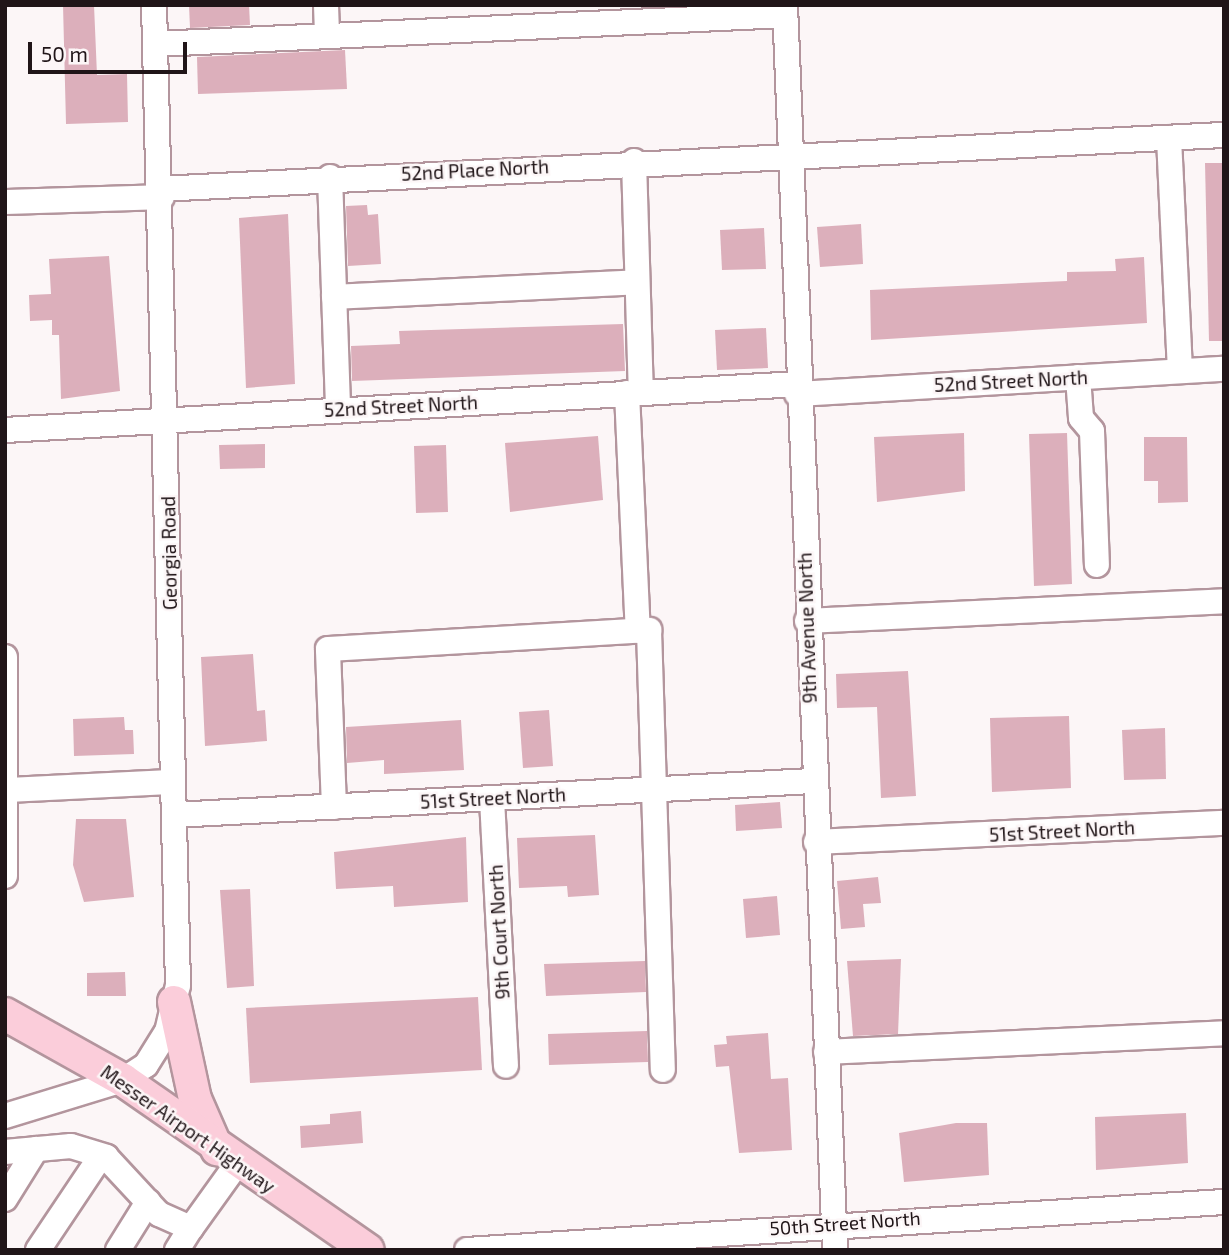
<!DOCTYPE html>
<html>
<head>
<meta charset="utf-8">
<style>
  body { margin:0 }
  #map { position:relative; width:1229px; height:1255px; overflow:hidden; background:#fcf6f7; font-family:"Exo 2",sans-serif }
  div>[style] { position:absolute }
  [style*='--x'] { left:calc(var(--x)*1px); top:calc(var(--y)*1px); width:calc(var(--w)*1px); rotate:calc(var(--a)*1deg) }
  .building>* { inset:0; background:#dcafbb }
  .roads { filter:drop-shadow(2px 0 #b3959d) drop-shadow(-2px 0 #b3959d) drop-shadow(0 2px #b3959d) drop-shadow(0 -2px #b3959d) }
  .minor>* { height:24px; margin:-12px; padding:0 12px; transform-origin:12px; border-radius:12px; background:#fff }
  .major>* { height:32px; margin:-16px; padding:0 16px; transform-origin:16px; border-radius:16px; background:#fbcdda }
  span { translate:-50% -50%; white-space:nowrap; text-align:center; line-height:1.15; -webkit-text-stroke:5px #fcf6f7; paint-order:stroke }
  .street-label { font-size:19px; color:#201518 }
  .frame { position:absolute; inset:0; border:7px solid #201518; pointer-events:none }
  .scale { position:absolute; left:28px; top:42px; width:159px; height:32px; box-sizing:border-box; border:4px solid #201518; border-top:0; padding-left:9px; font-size:21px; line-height:24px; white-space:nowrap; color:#201518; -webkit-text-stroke:5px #fcf6f7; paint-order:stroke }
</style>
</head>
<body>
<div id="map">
  <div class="building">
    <div style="clip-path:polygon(63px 5px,94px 5px,97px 75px,127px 74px,128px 122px,66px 124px)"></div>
    <div style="clip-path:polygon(189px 5px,249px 5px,250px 25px,190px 28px)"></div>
    <div style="clip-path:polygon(345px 50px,347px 89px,198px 94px,197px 57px)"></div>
    <div style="clip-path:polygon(1205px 163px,1224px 163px,1224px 341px,1209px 341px)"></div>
    <div style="clip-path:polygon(367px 205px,368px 215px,378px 214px,381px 264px,348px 266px,346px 206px)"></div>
    <div style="clip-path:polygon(288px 214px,295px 384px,246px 388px,239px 218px)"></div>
    <div style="clip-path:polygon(861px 224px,863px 264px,820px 267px,817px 227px)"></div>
    <div style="clip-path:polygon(764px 228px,766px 269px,722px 270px,720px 230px)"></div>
    <div style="clip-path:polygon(109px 256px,120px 391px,61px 399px,59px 335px,52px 335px,52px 320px,30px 321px,29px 295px,51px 294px,49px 259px)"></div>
    <div style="clip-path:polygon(1144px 257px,1147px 323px,871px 340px,870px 290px,1067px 281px,1067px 272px,1116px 271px,1115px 259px)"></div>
    <div style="clip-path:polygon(623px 324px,625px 371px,352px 381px,351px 346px,400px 344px,399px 331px)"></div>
    <div style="clip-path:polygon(766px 328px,768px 368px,717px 370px,715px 330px)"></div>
    <div style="clip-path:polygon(964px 433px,965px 491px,877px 502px,874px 437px)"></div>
    <div style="clip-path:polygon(1067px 433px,1072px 584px,1034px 586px,1029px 434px)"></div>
    <div style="clip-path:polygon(598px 436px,603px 500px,510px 512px,505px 443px)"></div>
    <div style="clip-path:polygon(1144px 437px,1187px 437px,1188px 502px,1158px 503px,1158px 481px,1144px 481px)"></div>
    <div style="clip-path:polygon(265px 444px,265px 468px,220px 469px,219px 445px)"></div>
    <div style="clip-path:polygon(446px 445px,448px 512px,416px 513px,414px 446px)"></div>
    <div style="clip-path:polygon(253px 654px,257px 711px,265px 710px,267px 741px,205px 746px,201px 657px)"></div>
    <div style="clip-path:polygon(908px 671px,916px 796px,881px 798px,877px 707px,837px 708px,836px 674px)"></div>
    <div style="clip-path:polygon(549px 710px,553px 766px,523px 768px,519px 712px)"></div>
    <div style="clip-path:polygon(1069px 716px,1071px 788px,992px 792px,990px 718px)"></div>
    <div style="clip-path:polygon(124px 717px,125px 730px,133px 730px,134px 754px,74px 756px,73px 719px)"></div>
    <div style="clip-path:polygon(461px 720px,464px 770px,384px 774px,384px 760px,347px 763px,346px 727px)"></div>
    <div style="clip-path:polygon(1165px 728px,1166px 779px,1124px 780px,1122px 730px)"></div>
    <div style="clip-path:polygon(780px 802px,782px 828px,736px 831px,735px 805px)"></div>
    <div style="clip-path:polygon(76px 819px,126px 819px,134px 897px,84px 902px,73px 865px)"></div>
    <div style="clip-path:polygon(595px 835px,599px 895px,568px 897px,567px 886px,519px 888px,517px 838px)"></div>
    <div style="clip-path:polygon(466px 837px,468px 902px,394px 907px,393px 886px,336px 889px,334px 852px)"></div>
    <div style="clip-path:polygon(878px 877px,881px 903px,863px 904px,865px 927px,841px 929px,837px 881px)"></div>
    <div style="clip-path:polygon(250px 889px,254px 986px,227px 988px,220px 890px)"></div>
    <div style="clip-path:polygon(777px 896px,780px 935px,746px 938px,743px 899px)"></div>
    <div style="clip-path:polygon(901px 959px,898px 1034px,853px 1036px,847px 961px)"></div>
    <div style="clip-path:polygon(645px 961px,646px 992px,546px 996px,544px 964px)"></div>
    <div style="clip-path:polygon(125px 972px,126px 996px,87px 996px,87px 973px)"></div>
    <div style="clip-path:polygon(478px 997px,482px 1070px,250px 1083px,246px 1008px)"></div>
    <div style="clip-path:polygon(647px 1031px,648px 1062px,549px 1065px,548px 1034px)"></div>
    <div style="clip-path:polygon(768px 1033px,771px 1079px,788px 1078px,792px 1150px,739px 1153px,729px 1066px,716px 1067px,714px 1045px,727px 1044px,726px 1036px)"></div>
    <div style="clip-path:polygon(361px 1111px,363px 1143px,301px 1148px,300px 1126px,330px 1124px,330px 1114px)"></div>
    <div style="clip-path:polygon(1186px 1113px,1188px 1163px,1096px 1170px,1095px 1117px)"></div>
    <div style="clip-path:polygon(956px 1123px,987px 1123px,989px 1175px,904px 1182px,899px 1133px)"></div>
  </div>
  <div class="roads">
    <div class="minor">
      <div style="--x:326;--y:5;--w:29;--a:88"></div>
      <div style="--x:785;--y:5;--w:1246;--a:87.7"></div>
      <div style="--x:156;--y:44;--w:630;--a:-2.64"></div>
      <div style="--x:1169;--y:138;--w:233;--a:87.3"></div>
      <div style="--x:634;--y:161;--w:231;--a:88.3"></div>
      <div style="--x:330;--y:177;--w:232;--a:88"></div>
      <div style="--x:160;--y:189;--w:1065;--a:-2.91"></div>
      <div style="--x:5;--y:202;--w:157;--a:-1.8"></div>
      <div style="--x:334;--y:297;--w:302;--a:-2.8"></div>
      <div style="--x:1078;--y:377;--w:41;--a:85.8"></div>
      <div style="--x:1081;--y:418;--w:17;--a:50"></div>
      <div style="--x:1092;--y:431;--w:134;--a:87.9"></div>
      <div style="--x:627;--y:393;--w:238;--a:87.4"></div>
      <div style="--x:797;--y:394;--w:428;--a:-3.4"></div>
      <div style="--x:5;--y:430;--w:793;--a:-3.32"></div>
      <div style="--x:807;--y:621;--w:417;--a:-2.7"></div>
      <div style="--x:5;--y:657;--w:219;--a:90"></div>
      <div style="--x:8;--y:790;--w:165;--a:-2.8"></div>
      <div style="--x:492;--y:799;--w:267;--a:87"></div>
      <div style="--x:334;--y:807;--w:158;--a:-92.2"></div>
      <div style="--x:328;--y:649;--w:322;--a:-3.4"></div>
      <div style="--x:649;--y:630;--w:440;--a:88.2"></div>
      <div style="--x:174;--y:815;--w:640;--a:-3.05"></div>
      <div style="--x:816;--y:842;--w:408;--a:-2.7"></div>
      <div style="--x:826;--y:1052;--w:398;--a:-2.7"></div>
      <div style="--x:5;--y:1116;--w:123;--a:-17"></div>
      <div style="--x:123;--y:1080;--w:27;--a:-33"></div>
      <div style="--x:146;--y:1065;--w:39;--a:-58"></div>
      <div style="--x:167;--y:1032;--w:48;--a:-76.8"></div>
      <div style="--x:178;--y:985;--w:980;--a:-91.4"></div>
      <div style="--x:5;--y:1152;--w:66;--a:-5.2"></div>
      <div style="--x:71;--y:1146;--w:37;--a:17"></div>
      <div style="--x:106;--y:1157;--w:78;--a:47.1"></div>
      <div style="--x:159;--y:1214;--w:35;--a:24"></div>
      <div style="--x:191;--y:1228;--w:79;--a:-54.3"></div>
      <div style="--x:5;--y:1199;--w:59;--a:-58.2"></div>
      <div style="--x:38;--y:1250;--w:113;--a:-56.2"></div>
      <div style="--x:118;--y:1250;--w:57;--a:-58"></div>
      <div style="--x:177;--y:1250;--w:26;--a:-58"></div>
      <div style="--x:467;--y:1250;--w:759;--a:-3.63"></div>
    </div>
    <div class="major">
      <div style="--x:174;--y:1002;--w:99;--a:77.8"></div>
      <div style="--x:195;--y:1099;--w:55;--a:66.3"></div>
      <div style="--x:5;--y:1014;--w:135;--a:29.2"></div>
      <div style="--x:123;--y:1080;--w:298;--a:34.8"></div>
    </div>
  </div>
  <div class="street-label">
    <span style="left:475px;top:170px;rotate:-3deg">52nd Place North</span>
    <span style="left:1011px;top:381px;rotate:-3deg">52nd Street North</span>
    <span style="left:401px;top:406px;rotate:-3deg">52nd Street North</span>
    <span style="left:169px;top:553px;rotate:-91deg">Georgia Road</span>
    <span style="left:807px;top:628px;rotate:-92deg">9th Avenue North</span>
    <span style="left:493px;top:798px;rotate:-3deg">51st Street North</span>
    <span style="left:1062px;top:831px;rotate:-3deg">51st Street North</span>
    <span style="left:499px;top:932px;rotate:-93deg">9th Court North</span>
    <span style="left:188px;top:1129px;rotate:35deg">Messer Airport Highway</span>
    <span style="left:845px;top:1223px;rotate:-4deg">50th Street North</span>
  </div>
  <div class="frame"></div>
  <div class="scale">50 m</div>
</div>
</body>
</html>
